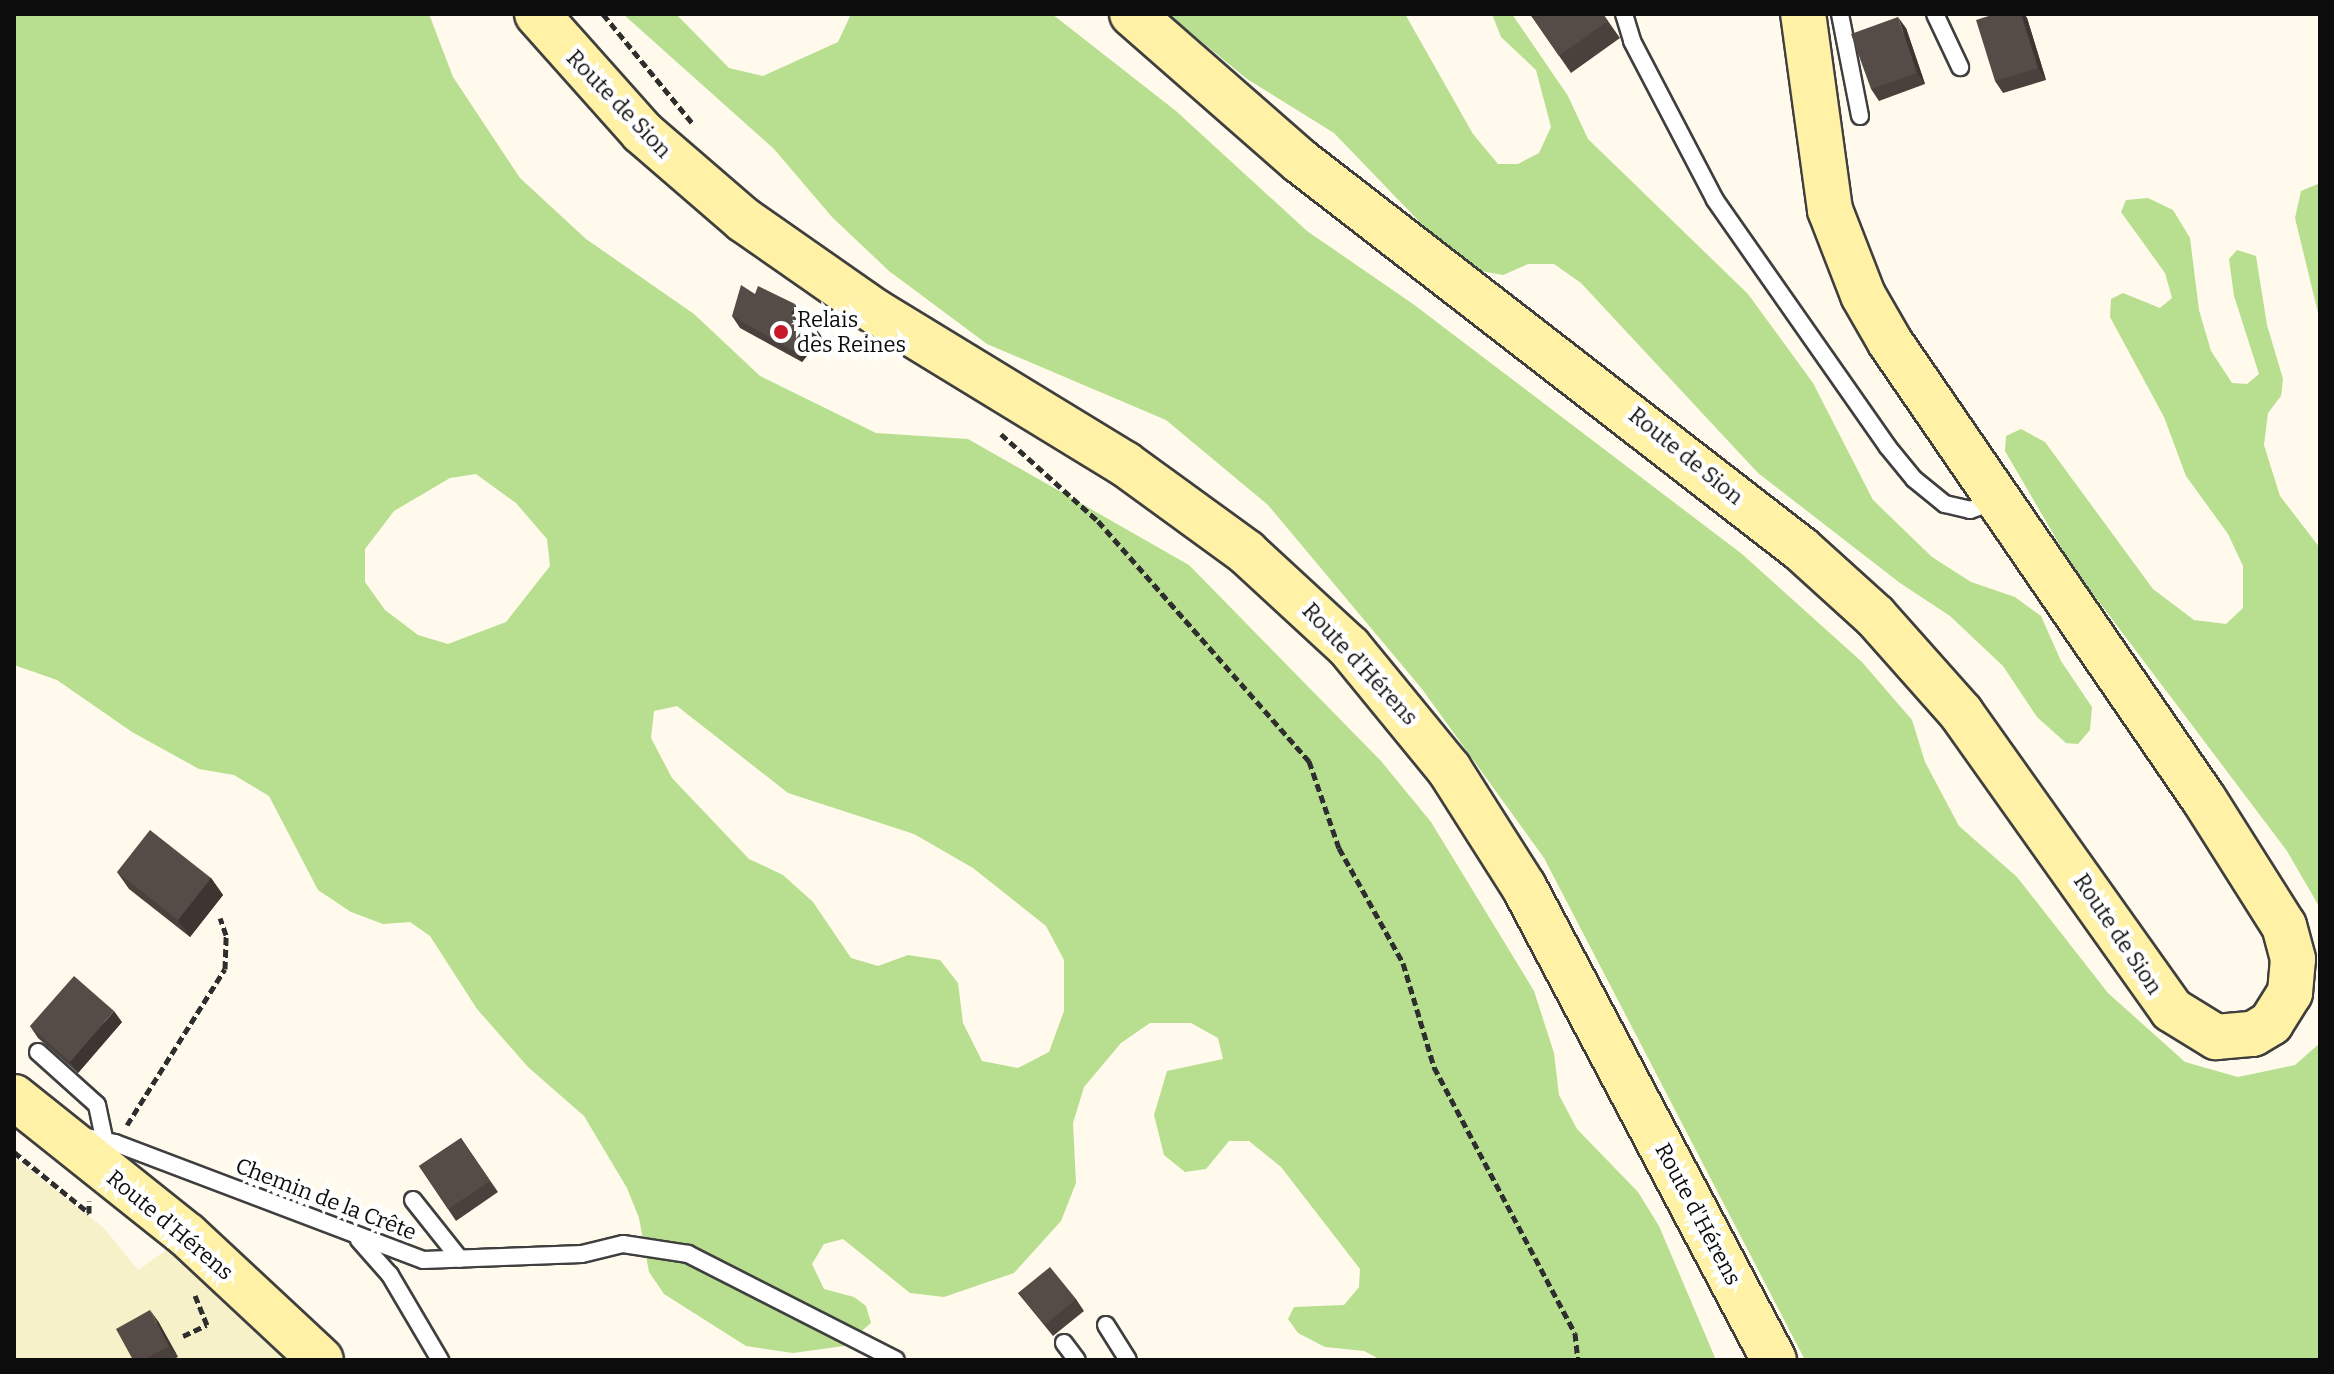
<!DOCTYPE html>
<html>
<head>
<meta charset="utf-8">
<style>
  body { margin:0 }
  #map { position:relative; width:2334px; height:1374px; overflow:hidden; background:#fffaeb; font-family:Bitter,serif }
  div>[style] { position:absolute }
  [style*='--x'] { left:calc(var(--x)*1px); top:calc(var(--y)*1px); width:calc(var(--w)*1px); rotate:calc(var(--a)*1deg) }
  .farmland>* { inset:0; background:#f7f1c9 }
  .forest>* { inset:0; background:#b7df8f }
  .path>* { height:5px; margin-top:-2.5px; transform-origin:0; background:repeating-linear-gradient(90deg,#2e2e2e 0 8px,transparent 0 12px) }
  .roads { filter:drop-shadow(2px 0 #3f3f3f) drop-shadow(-2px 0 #3f3f3f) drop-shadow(0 2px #3f3f3f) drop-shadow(0 -2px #3f3f3f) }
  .service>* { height:16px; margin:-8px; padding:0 8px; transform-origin:8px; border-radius:8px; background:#fff }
  .secondary>* { height:44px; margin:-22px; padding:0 22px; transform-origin:22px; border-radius:22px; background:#fff1a6 }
  .wall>* { inset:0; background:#4a413d }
  .shaded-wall>* { inset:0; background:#3c3532 }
  .building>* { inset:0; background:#564c47 }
  .dots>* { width:22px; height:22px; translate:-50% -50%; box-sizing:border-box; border:4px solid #fff; border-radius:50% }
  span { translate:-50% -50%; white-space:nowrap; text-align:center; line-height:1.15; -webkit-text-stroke:8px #fff; paint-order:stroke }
  .street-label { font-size:22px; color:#0c0c0c }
  .poi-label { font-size:22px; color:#0c0c0c }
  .left { translate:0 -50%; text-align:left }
  .frame { position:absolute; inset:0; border:16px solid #0c0c0c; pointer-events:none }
</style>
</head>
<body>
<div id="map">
  <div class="farmland">
    <div style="clip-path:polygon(14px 1157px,104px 1228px,138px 1270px,169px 1248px,292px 1360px,14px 1360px)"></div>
  </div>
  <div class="forest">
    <div style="clip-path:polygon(evenodd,14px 14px,429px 14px,453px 77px,520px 178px,586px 239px,694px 314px,760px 376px,876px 433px,968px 439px,1189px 565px,1381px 761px,1431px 822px,1534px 991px,1554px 1053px,1559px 1095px,1577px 1129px,1638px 1192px,1659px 1226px,1716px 1360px,1381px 1360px,1364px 1351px,1325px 1347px,1298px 1333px,1288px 1319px,1294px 1307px,1344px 1305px,1359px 1287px,1360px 1269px,1281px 1167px,1249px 1141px,1229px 1141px,1206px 1169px,1185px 1172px,1164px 1155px,1154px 1115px,1167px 1071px,1223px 1059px,1218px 1038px,1191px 1023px,1150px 1023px,1121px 1043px,1084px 1087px,1073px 1123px,1076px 1183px,1061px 1221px,1014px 1273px,944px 1297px,910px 1293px,843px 1239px,824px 1244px,812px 1264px,824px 1289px,854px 1297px,866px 1306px,871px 1323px,844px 1346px,793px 1353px,746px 1346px,664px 1294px,649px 1272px,639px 1218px,627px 1188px,584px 1116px,528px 1067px,477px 1009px,430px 936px,410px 922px,383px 924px,351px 912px,318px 890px,269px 796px,234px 775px,199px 769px,132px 732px,57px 680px,14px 665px,14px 14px,476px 474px,516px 503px,547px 539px,550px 566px,506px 622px,448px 644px,418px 635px,385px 610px,365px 582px,365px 549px,394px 511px,450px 478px,476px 474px,14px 14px,677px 706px,788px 793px,914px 834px,973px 868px,1046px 926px,1064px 960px,1064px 1011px,1049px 1052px,1018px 1068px,982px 1061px,963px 1023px,958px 983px,940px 960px,908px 955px,878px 966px,851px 958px,813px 902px,783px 875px,749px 859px,672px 778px,651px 738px,654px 711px,677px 706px)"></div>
    <div style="clip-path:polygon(623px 14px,676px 14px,729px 68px,763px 76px,838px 42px,851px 14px,1052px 14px,1176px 111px,1307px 231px,1413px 304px,1742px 554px,1862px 662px,1912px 720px,1925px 762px,1959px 826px,2017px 877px,2108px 993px,2185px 1062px,2238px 1077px,2295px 1065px,2320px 1043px,2320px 1360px,1805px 1360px,1544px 858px,1422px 689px,1268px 505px,1166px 420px,987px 344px,889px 271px,832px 217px,774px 149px)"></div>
    <div style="clip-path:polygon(1168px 14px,1405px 14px,1473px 134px,1498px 164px,1518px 164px,1539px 153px,1551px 127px,1536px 70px,1501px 37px,1492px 14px,1512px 14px,1568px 96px,1588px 139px,1748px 294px,1813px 383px,1873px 500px,1932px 557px,1971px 582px,2015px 597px,2041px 616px,2061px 661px,2092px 707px,2090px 730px,2078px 744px,2066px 743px,2037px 717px,2003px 666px,1950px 616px,1900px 583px,1758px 473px,1581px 283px,1554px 264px,1528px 264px,1503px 275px,1475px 270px,1439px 242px,1334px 133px,1247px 79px)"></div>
    <div style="clip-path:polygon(2320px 183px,2320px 321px,2295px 218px,2301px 191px)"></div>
    <div style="clip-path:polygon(2148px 198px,2173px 210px,2190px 238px,2199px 310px,2211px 351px,2232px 383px,2247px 384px,2259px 374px,2234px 296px,2229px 259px,2237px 250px,2256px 256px,2267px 325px,2283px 379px,2281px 396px,2268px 413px,2264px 445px,2280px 496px,2320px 548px,2320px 908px,2287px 851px,2072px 566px,2005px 451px,2006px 436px,2021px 429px,2045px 442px,2153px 589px,2194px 620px,2226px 624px,2243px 608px,2243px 566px,2228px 534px,2186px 476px,2164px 417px,2110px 317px,2111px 299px,2123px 293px,2160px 308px,2172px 298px,2165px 273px,2121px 212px,2126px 200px)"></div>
  </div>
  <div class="path">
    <div style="--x:603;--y:14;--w:142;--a:50.7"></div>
    <div style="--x:1001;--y:434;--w:130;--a:41.9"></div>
    <div style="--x:1098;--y:521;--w:320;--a:48.7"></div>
    <div style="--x:1309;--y:761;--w:92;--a:71"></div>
    <div style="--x:1339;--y:848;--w:132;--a:60.9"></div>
    <div style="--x:1403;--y:963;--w:109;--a:73.4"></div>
    <div style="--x:1434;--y:1067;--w:301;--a:62.1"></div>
    <div style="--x:1575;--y:1333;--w:27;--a:84"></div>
    <div style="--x:127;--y:1125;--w:184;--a:-57.9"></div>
    <div style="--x:225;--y:969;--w:34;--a:-88"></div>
    <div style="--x:226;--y:935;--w:18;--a:-109"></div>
    <div style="--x:14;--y:1152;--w:97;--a:39.1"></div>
    <div style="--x:89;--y:1213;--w:12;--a:-90"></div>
    <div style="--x:183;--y:1336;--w:26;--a:-25"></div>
    <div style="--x:207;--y:1325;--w:32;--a:-112"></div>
  </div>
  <div class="roads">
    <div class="service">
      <div style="--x:1624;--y:14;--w:28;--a:73"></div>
      <div style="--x:1632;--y:41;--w:179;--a:62.4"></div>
      <div style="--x:1715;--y:200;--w:300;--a:55"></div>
      <div style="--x:1887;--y:446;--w:43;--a:50.7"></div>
      <div style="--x:1914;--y:479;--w:40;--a:39"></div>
      <div style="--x:1945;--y:504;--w:26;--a:13"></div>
      <div style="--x:1970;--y:510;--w:28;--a:-19"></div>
      <div style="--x:1840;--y:14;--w:104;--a:78.9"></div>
      <div style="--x:1935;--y:14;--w:59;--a:64.7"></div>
      <div style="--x:38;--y:1052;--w:79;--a:41.9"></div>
      <div style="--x:97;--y:1105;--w:35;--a:78"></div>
      <div style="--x:82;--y:1136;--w:34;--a:12"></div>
      <div style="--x:115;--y:1143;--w:329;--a:20.8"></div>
      <div style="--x:423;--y:1260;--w:159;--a:-2.2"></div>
      <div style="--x:582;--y:1254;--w:42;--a:-13.7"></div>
      <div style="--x:623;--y:1244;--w:66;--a:8.7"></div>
      <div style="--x:688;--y:1254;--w:233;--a:27"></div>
      <div style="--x:413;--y:1200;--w:75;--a:51.5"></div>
      <div style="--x:359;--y:1240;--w:47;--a:48.5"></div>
      <div style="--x:390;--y:1275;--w:99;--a:59.5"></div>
      <div style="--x:1106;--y:1325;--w:41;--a:57.8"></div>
      <div style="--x:1064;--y:1343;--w:21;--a:53"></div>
    </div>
    <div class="secondary">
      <div style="--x:537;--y:14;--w:158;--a:48.3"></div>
      <div style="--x:642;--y:132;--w:135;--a:40.8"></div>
      <div style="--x:744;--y:220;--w:161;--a:34.9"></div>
      <div style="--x:876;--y:312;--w:292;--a:31.4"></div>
      <div style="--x:1125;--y:464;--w:150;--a:36"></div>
      <div style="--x:1246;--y:552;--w:140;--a:42.7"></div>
      <div style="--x:1349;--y:647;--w:158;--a:50.7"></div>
      <div style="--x:1449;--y:769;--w:140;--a:57.6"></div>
      <div style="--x:1524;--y:887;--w:535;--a:62.14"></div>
      <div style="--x:1132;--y:14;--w:223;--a:41.2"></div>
      <div style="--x:1300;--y:161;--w:634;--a:37.76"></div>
      <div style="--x:1801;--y:549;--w:100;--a:42.2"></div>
      <div style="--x:1875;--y:616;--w:130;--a:48.4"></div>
      <div style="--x:1961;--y:713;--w:364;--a:54.6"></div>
      <div style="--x:2172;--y:1010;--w:52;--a:31.5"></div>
      <div style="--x:2216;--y:1037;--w:37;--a:-5"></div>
      <div style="--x:2253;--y:1034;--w:21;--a:-31"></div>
      <div style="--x:2271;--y:1023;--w:36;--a:-58"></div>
      <div style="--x:2290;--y:993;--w:34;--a:-85"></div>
      <div style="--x:2293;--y:959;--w:34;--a:-105"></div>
      <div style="--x:2284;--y:926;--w:151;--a:-122.3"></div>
      <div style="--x:2203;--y:798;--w:553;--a:-124.47"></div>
      <div style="--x:1890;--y:342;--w:54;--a:-119.9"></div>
      <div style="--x:1863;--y:295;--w:91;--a:-111.2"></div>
      <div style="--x:1830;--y:210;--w:198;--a:-97.8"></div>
      <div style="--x:14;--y:1097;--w:221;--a:38.6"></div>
      <div style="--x:187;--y:1235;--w:183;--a:43"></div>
    </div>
  </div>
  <div class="wall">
    <div style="clip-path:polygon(1530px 14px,1603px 14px,1620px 38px,1571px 73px)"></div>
    <div style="clip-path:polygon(1995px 14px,2024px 14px,2027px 18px,2046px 80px,2003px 93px,1995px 81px)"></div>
    <div style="clip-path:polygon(1906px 28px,1925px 84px,1879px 101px,1871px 89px)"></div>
    <div style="clip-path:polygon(755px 294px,803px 316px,802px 319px,814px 326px,822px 337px,802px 362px,740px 328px,732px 316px)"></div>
    <div style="clip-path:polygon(117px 872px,211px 878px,223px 895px,190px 937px,129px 889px)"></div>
    <div style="clip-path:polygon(122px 1022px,78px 1073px,38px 1038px,30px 1026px)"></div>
    <div style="clip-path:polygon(461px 1138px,498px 1192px,456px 1221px,419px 1166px)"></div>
    <div style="clip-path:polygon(1018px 1293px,1076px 1299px,1084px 1311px,1053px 1336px)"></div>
    <div style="clip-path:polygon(158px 1321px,178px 1357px,172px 1360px,133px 1360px)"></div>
  </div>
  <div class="shaded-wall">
    <div style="clip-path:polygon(2021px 14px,2024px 14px,2027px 18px,2046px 80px,2038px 68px)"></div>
    <div style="clip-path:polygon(1898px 17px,1906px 28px,1925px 84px,1917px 73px)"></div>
    <div style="clip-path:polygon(795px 304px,803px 316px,799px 325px,791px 313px)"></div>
    <div style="clip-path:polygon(814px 326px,822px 337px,802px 362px,794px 351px)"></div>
    <div style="clip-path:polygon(211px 878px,223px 895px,190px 937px,178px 920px)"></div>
    <div style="clip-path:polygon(114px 1011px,122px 1022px,78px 1073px,70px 1062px)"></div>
    <div style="clip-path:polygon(150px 1310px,158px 1321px,178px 1357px,169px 1346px)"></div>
  </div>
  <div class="building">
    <div style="clip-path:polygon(1530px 14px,1603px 14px,1608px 21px,1559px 56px)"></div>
    <div style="clip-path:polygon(1995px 14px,2021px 14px,2038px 68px,1995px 81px,1976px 20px)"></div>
    <div style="clip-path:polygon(1898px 17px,1917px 73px,1871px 89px,1851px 34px)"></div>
    <div style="clip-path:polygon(741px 285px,755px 294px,758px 286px,795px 304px,791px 313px,814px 326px,794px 351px,732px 316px)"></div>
    <div style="clip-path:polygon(150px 830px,211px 878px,178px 920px,117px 872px)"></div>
    <div style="clip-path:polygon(74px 976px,114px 1011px,70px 1062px,30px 1026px)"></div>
    <div style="clip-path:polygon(461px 1138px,490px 1181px,448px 1209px,419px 1166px)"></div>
    <div style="clip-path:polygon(1050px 1267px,1076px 1299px,1045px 1325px,1018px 1293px)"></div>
    <div style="clip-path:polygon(150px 1310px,169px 1346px,143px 1360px,133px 1360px,116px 1329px)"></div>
  </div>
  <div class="dots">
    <div style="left:781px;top:332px;background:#c71929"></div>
  </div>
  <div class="street-label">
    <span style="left:619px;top:104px;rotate:46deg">Route de Sion</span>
    <span style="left:1686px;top:456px;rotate:39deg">Route de Sion</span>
    <span style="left:1360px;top:664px;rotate:47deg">Route d'Hérens</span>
    <span style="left:2118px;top:934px;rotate:56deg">Route de Sion</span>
    <span style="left:326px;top:1199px;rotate:21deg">Chemin de la Crête</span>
    <span style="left:1698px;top:1214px;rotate:62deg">Route d'Hérens</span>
    <span style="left:170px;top:1225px;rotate:40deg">Route d'Hérens</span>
  </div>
  <div class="poi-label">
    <span class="left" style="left:797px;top:332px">Relais<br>des Reines</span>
  </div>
  <div class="frame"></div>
</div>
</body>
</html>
